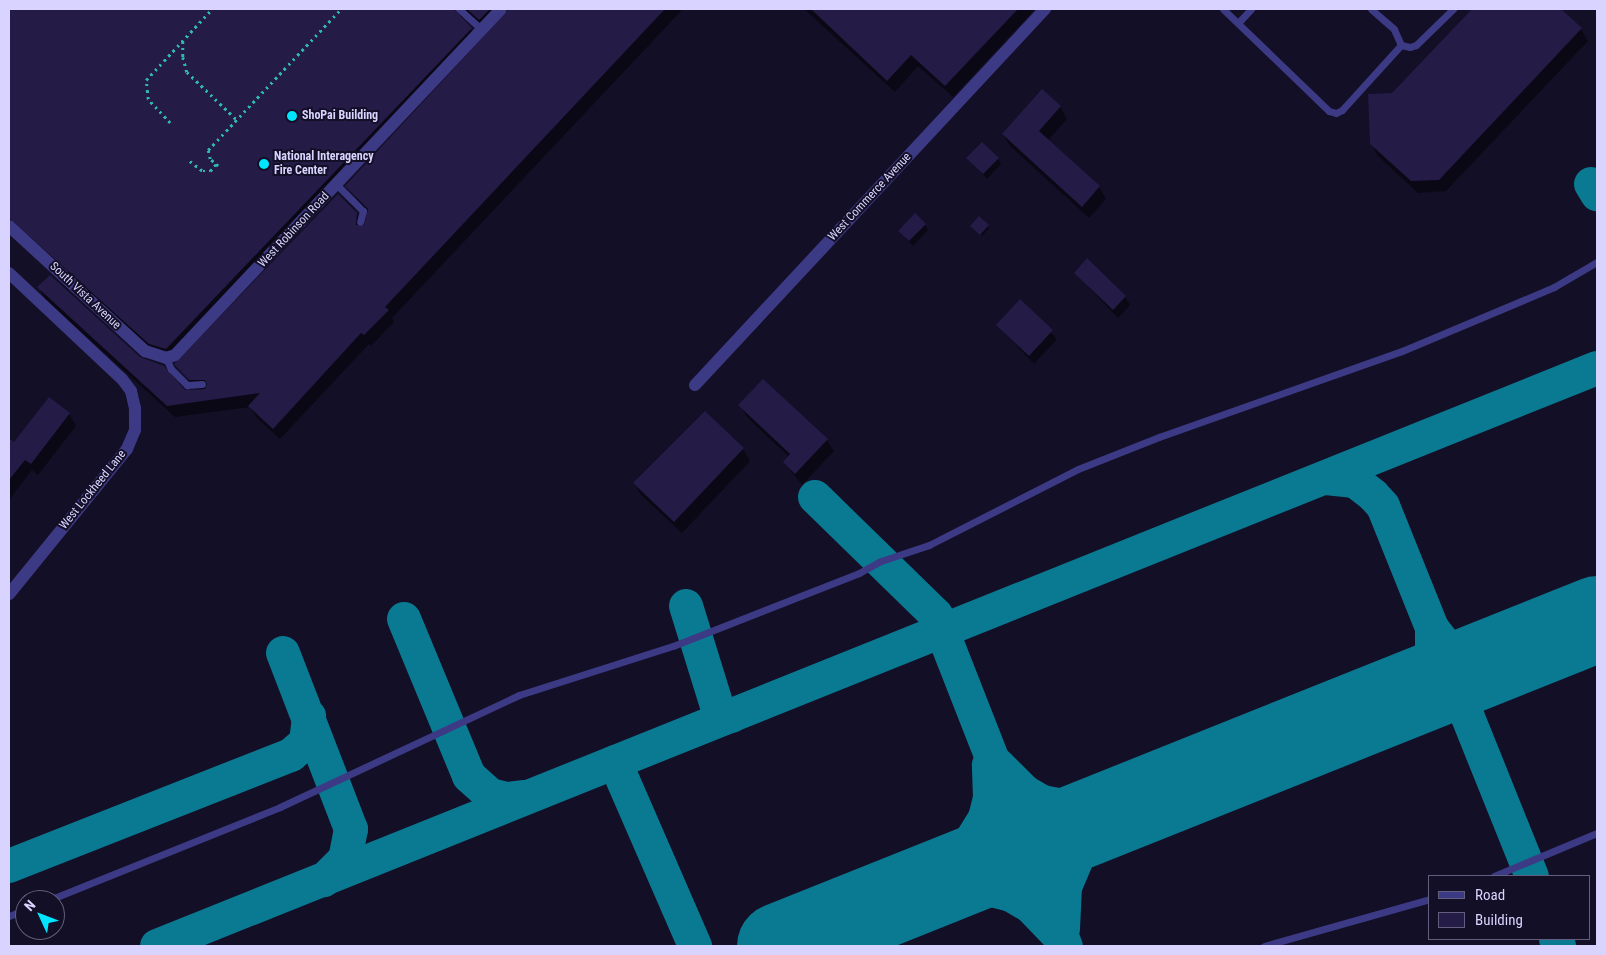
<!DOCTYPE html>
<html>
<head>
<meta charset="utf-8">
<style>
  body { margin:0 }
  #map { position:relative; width:1606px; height:955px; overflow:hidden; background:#130f26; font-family:"Roboto Condensed",sans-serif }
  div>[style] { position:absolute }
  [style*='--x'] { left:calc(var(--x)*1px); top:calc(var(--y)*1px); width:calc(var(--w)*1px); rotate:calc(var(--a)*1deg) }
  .shadow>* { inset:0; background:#0007 }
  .taxiway>* { height:34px; margin:-17px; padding:0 17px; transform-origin:17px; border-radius:17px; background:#0a7a92 }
  .runway>* { height:86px; margin:-43px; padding:0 43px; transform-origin:43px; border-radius:43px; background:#0a7a92 }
  .building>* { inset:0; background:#241b47 }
  .path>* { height:2.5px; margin-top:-1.25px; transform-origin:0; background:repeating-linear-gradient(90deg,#2fb8b0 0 2.5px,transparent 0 6.5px) }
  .lane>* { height:7px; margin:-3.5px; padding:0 3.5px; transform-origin:3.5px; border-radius:3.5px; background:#3d3a85 }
  .street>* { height:12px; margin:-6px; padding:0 6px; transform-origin:6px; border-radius:6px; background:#3d3a85 }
  .dots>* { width:14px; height:14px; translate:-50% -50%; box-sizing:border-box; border:2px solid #130f26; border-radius:50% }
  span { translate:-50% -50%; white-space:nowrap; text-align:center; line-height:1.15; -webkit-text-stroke:4px #130f26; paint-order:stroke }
  .poi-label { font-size:12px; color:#d9d4ff; font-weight:700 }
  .left { translate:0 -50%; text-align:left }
  .street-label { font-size:12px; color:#d9d4ff }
  .frame { position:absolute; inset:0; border:10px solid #d9d4ff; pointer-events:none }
  .legend { position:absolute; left:1428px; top:875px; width:162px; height:65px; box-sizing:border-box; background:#130f26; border:1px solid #625e7d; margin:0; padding:6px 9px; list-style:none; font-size:15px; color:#d9d4ff }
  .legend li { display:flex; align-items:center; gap:10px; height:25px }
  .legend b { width:25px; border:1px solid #625e7d }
  .north { position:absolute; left:15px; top:890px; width:50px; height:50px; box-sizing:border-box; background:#130f26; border:1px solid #625e7d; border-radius:50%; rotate:313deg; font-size:14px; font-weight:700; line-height:20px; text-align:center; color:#d9d4ff }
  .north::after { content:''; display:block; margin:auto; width:18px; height:22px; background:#00e5ff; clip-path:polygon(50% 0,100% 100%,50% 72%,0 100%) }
</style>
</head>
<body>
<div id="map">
  <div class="shadow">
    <div style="clip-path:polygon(9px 9px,683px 9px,392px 318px,394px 322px,371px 346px,369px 344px,280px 439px,257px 418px,250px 407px,175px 417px,45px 299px,39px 287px,184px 391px,196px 390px,176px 364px,356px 213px,365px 228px,368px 213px,347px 186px,510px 13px,486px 31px,470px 16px,462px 17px,478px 40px,173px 361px,157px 355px,9px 223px)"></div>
    <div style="clip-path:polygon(804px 9px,1035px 9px,953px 97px,918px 66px,895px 92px)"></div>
    <div style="clip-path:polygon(1474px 9px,1560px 9px,1581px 29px,1588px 41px,1446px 191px,1418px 193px,1378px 156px,1371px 144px,1392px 95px)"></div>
    <div style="clip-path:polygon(1042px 91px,1060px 107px,1067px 119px,1048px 140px,1099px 187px,1106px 199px,1089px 218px,1010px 146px,1003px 134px)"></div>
    <div style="clip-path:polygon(968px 158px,998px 158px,1001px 164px,987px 179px)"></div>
    <div style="clip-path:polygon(979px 218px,989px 228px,982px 236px,973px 228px)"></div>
    <div style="clip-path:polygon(925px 224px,928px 230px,913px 246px,899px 231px)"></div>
    <div style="clip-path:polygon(1075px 273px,1125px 297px,1130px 305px,1118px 318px)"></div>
    <div style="clip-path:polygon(1020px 301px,1057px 339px,1034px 364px,998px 326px)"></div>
    <div style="clip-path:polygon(740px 405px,827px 440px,834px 451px,802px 485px,784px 462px,789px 457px,747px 417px)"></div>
    <div style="clip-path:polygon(705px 413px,743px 449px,750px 461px,682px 533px,641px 495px,634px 483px)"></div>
    <div style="clip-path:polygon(69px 414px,76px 426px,38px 475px,32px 470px,9px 500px,9px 440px,15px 444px)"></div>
  </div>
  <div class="taxiway">
    <div style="--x:1591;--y:184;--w:12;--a:59"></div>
    <div style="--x:1326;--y:478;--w:29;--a:6"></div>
    <div style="--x:1355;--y:481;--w:23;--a:38"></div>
    <div style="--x:1373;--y:495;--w:15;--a:48"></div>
    <div style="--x:1383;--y:506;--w:399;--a:68.1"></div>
    <div style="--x:815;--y:497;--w:169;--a:44.3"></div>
    <div style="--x:936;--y:615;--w:356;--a:68.6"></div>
    <div style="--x:686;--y:606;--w:105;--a:72.8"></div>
    <div style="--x:717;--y:706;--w:9;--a:54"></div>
    <div style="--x:722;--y:713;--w:10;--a:17"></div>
    <div style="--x:404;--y:619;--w:170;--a:67.5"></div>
    <div style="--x:469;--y:776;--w:28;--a:42"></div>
    <div style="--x:490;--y:795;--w:18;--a:13"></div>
    <div style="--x:508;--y:799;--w:17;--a:-7"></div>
    <div style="--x:1432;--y:628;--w:23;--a:52"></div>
    <div style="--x:1446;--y:646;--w:14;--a:30"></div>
    <div style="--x:1458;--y:653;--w:23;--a:10"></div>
    <div style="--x:1481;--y:657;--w:30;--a:-8"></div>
    <div style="--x:283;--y:653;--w:189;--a:68.9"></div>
    <div style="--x:351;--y:829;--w:31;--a:101"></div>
    <div style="--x:345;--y:859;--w:30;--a:135"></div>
    <div style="--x:1391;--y:702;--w:24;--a:-35"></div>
    <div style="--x:1411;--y:688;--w:28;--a:-49"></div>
    <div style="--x:1429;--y:667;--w:9;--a:-69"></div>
    <div style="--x:1432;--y:659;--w:29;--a:-90"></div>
    <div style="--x:615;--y:762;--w:201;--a:66.5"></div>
    <div style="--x:998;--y:765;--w:38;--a:45"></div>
    <div style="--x:1025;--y:792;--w:20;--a:30"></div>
    <div style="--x:1042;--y:802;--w:55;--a:10.5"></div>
    <div style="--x:1096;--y:812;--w:28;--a:-8"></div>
    <div style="--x:9;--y:866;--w:303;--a:-21.5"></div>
    <div style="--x:291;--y:755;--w:20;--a:-41"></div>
    <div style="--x:306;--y:742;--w:26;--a:-83"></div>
    <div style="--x:932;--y:885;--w:31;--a:-40"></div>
    <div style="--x:956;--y:865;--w:55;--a:-58.3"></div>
    <div style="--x:985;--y:818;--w:21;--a:-76"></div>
    <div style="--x:990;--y:798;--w:33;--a:-92"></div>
    <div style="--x:932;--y:885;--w:32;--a:-4"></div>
    <div style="--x:964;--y:883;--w:49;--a:14.3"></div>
    <div style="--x:1011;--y:895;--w:22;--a:30"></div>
    <div style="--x:1030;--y:906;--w:37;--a:46"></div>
    <div style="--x:1063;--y:929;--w:42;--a:-87.3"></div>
    <div style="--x:1065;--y:887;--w:36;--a:-67"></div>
    <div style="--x:1079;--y:854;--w:37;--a:-49"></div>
    <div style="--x:1103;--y:826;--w:28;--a:-41"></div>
    <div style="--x:1556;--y:939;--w:8;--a:67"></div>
    <div style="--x:157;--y:946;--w:1552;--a:-21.87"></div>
  </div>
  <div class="runway">
    <div style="--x:780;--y:946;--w:880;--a:-21.81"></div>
  </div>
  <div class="building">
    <div style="clip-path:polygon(9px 9px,454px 9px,472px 28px,166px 349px,149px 344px,9px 218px)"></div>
    <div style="clip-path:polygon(467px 9px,490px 9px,479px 20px)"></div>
    <div style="clip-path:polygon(509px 9px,665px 9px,385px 307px,389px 310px,364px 335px,361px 333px,273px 429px,248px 406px,260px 393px,167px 406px,37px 287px,50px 275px,140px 357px,164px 366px,185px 390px,205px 389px,207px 384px,205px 380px,189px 380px,174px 364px,338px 194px,357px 213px,356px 225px,364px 225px,368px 209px,345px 186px)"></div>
    <div style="clip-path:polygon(811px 9px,1018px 9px,945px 86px,911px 55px,887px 81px)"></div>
    <div style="clip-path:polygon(1472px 9px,1561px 9px,1582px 28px,1439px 180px,1411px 181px,1370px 144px,1368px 94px,1392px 93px)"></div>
    <div style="clip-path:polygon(1042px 89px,1061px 106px,1039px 131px,1100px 186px,1082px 207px,1002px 134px)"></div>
    <div style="clip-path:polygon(982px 142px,999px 158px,983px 174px,966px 158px)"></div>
    <div style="clip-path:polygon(915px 213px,926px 224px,909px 241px,898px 231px)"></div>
    <div style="clip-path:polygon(979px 216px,989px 225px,980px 235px,970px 226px)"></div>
    <div style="clip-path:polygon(1087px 258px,1126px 296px,1113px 310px,1074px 273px)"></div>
    <div style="clip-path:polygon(1020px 299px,1053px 330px,1029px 356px,996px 325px)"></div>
    <div style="clip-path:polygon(763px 379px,828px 439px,795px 474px,783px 462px,790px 454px,738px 405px)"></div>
    <div style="clip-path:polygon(49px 397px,70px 413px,31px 464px,25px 460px,9px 480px,9px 438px,14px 442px)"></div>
    <div style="clip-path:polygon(705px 411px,744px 448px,674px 522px,633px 483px)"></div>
  </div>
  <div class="path">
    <div style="--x:183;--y:41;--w:16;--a:90"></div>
    <div style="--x:183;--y:57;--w:16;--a:75"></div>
    <div style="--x:187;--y:72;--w:69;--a:43.8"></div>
    <div style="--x:170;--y:123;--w:33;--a:-133"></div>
    <div style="--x:148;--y:99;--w:19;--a:-96"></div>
    <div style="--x:146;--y:80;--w:97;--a:-47.1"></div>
    <div style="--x:190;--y:161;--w:16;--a:38"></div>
    <div style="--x:203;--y:171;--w:7;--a:0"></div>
    <div style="--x:210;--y:171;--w:9;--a:-49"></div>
    <div style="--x:218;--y:166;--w:11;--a:-139"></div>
    <div style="--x:210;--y:159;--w:9;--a:-103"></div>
    <div style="--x:208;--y:150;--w:194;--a:-46.7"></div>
  </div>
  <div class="lane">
    <div style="--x:459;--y:9;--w:30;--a:42"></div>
    <div style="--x:1223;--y:9;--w:147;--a:43.9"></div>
    <div style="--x:1329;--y:111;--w:7;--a:16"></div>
    <div style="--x:1336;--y:113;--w:7;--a:-27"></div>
    <div style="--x:1342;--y:110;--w:88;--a:-47.8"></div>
    <div style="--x:1401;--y:45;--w:17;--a:-114"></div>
    <div style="--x:1394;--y:29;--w:30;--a:-139"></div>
    <div style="--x:1238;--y:23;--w:19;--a:-47"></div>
    <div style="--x:1401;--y:45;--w:9;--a:13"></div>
    <div style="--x:1410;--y:47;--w:6;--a:-18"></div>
    <div style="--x:1416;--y:45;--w:52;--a:-44.2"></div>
    <div style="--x:336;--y:184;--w:38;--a:45"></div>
    <div style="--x:363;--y:211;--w:11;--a:105"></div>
    <div style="--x:166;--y:358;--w:12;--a:66"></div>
    <div style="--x:171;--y:369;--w:23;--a:45"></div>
    <div style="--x:187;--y:385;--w:15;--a:-4"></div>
    <div style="--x:1494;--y:876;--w:112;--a:-22.7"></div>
    <div style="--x:49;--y:900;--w:249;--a:-21.9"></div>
    <div style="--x:280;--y:807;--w:264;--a:-25.1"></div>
    <div style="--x:519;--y:695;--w:162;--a:-17.7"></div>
    <div style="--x:673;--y:646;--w:200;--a:-21.4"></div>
    <div style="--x:859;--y:573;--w:25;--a:-29"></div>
    <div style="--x:881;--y:561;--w:51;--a:-18.4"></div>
    <div style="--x:929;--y:545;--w:167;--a:-27"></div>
    <div style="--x:1078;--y:469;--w:87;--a:-21.6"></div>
    <div style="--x:1159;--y:437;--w:258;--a:-19.5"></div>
    <div style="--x:1402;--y:351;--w:165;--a:-22.8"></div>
    <div style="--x:1554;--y:287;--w:50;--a:-30.2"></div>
    <div style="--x:9;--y:916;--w:17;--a:-21"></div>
    <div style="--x:1264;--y:946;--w:173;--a:-15.8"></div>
  </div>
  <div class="street">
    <div style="--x:9;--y:226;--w:185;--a:42.6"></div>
    <div style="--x:145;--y:351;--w:22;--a:18"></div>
    <div style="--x:166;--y:358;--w:9;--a:-18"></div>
    <div style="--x:175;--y:355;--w:475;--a:-46.7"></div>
    <div style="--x:9;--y:273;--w:155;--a:43.2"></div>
    <div style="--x:122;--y:379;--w:15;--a:53"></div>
    <div style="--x:131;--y:391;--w:17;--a:77"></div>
    <div style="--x:135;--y:408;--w:22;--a:90"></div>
    <div style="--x:135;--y:430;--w:21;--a:113"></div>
    <div style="--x:127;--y:449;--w:187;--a:129.1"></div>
    <div style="--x:695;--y:385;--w:514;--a:-47.05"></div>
  </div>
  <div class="dots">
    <div style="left:292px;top:116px;background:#00e5ff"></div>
    <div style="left:264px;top:164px;background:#00e5ff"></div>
  </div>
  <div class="poi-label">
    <span class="left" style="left:302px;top:116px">ShoPai Building</span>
    <span class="left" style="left:274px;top:164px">National Interagency<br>Fire Center</span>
  </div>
  <div class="street-label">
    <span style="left:870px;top:197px;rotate:-47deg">West Commerce Avenue</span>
    <span style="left:294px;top:230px;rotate:-47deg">West Robinson Road</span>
    <span style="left:85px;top:296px;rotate:43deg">South Vista Avenue</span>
    <span style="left:93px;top:490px;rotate:-51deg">West Lockheed Lane</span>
  </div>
  <div class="frame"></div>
  <ul class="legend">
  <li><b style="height:6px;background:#3d3a85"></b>Road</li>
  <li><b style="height:14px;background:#241b47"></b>Building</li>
  </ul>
  <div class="north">N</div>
</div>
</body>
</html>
